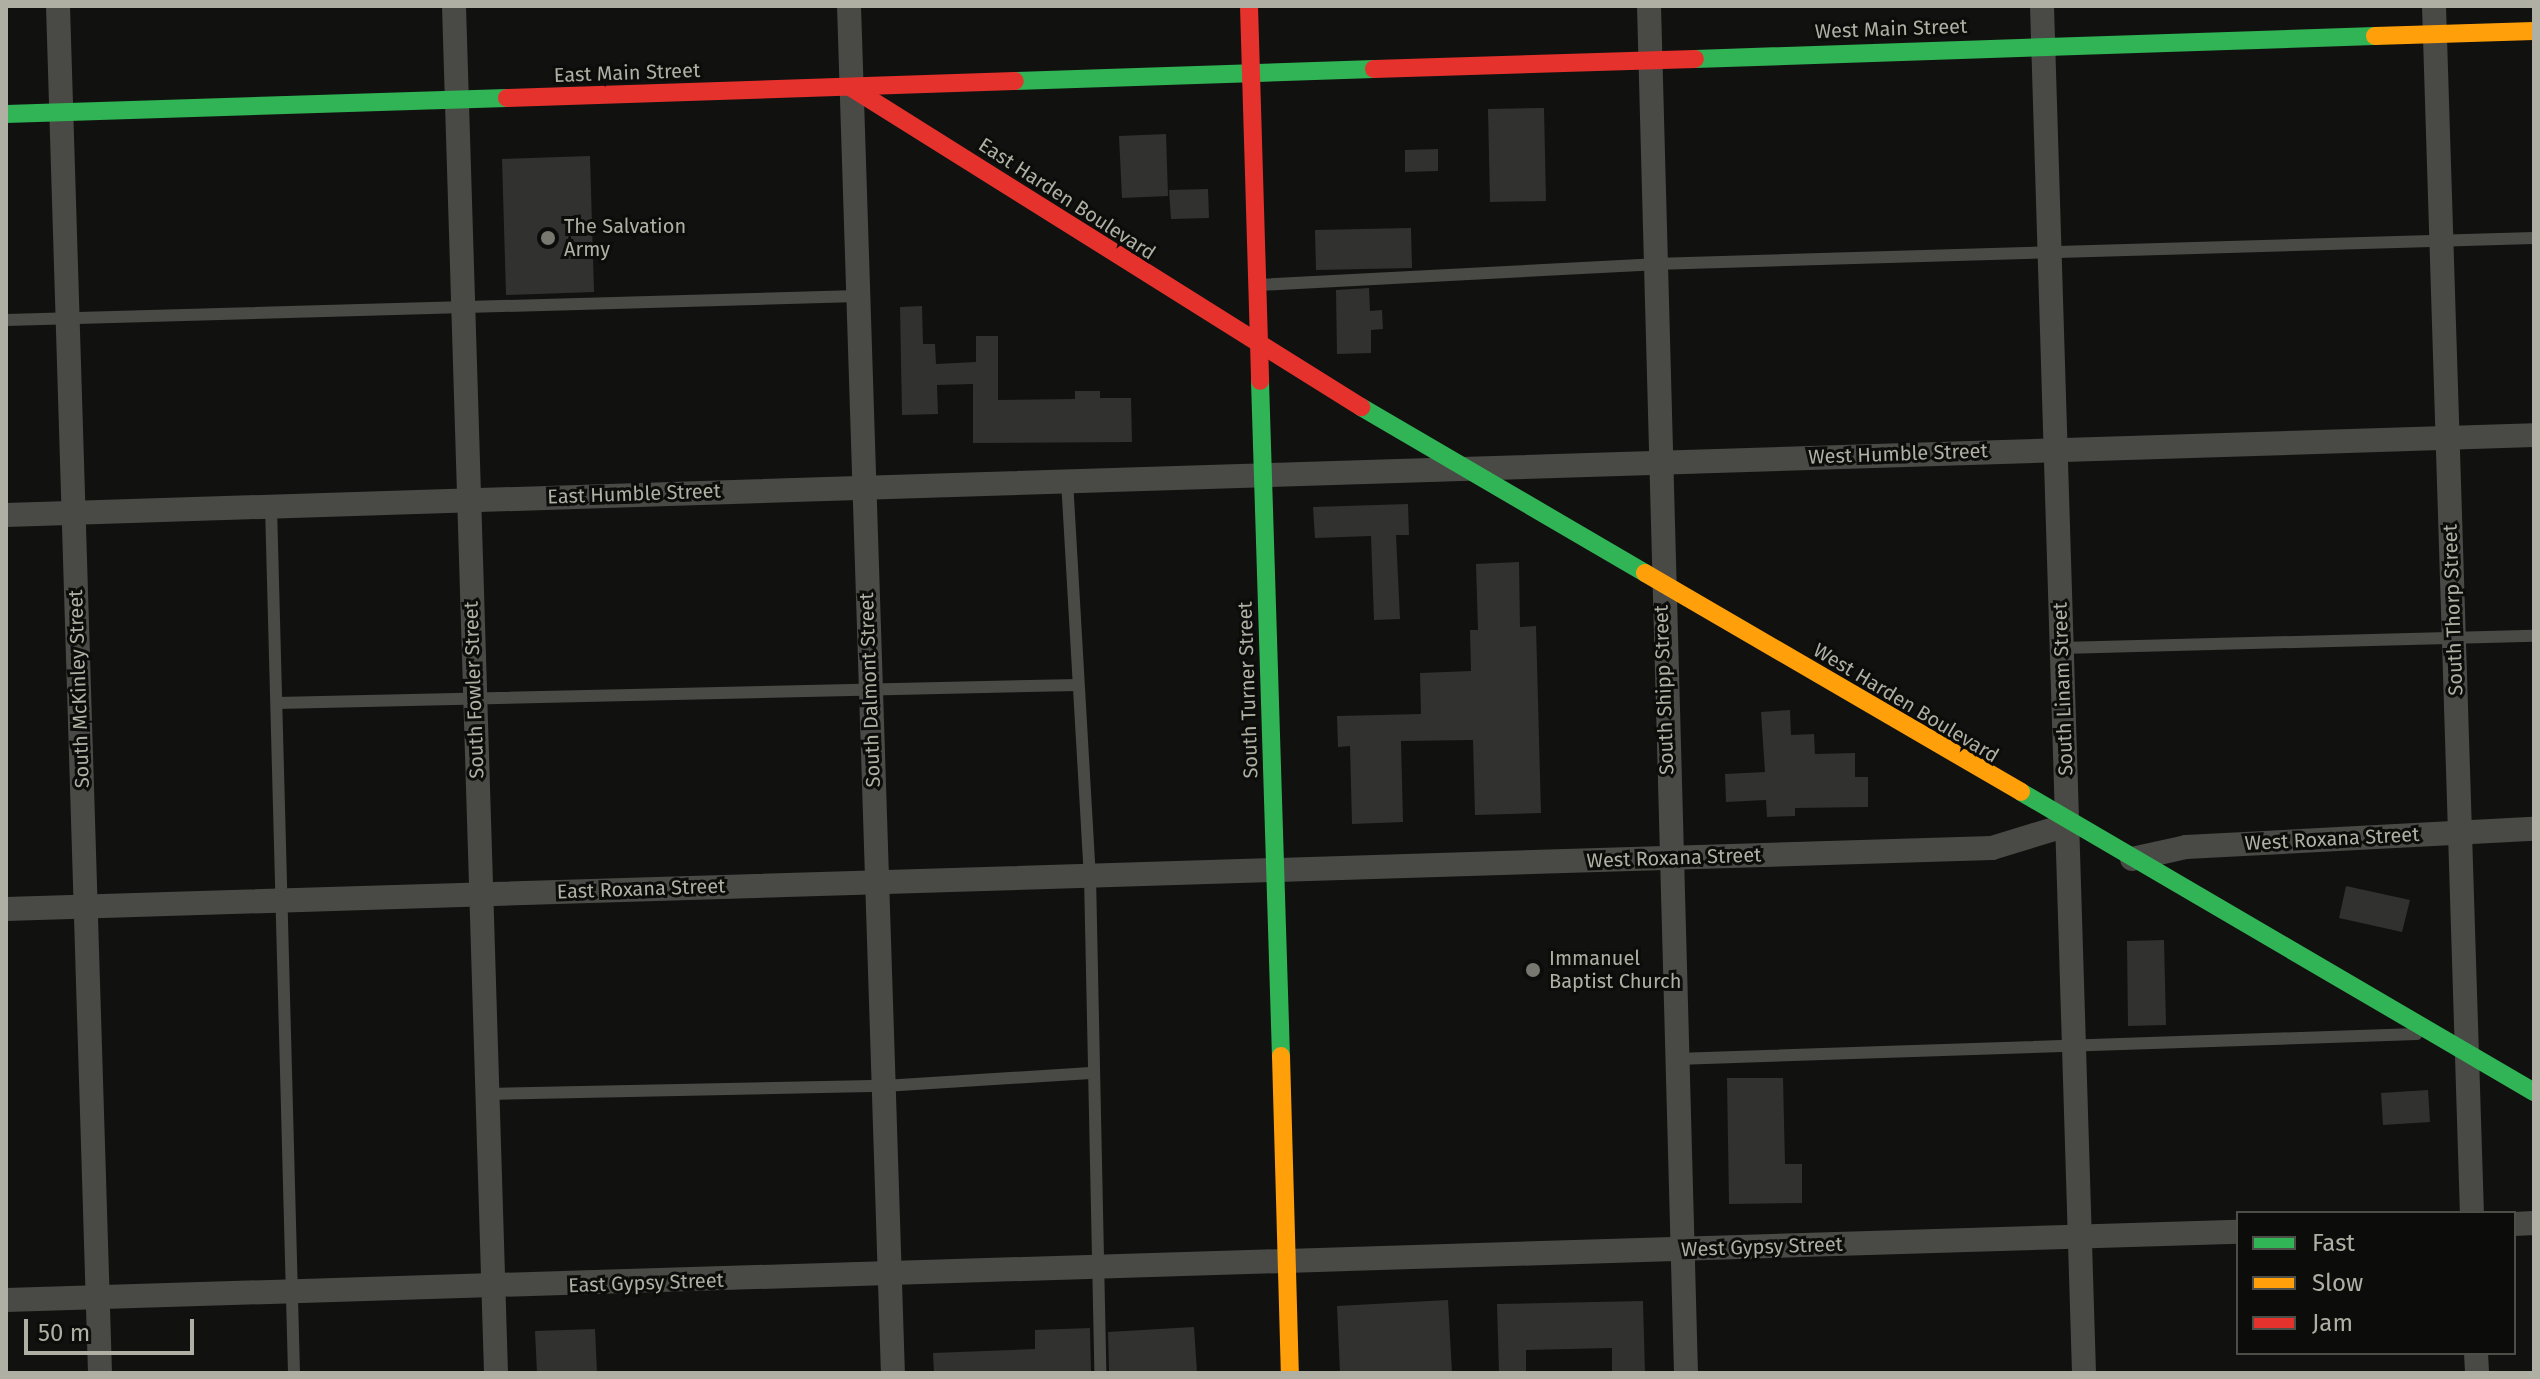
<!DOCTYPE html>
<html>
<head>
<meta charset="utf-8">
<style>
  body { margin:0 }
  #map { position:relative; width:2540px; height:1379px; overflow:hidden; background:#111110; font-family:"Fira Sans",sans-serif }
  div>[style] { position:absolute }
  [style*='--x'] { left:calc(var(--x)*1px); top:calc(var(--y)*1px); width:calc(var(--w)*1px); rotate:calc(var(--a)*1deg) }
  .building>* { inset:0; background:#31322f }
  .lane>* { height:12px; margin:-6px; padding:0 6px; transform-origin:6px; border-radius:6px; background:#494945 }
  .street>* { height:24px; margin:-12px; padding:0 12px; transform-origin:12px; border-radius:12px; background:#494945 }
  .fast>* { height:18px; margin:-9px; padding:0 9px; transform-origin:9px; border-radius:9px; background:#30b455 }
  .slow>* { height:18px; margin:-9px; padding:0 9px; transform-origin:9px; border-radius:9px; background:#ff9f0a }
  .jam>* { height:18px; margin:-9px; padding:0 9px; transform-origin:9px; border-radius:9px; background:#e5322d }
  .dots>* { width:22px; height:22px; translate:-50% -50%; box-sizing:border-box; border:4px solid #0c0c0b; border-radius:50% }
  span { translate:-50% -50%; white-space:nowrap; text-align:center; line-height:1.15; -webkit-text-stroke:6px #0c0c0b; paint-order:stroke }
  .street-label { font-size:20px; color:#afb0a3 }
  .poi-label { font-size:20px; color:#afb0a3 }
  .left { translate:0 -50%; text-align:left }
  .frame { position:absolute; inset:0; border:8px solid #afb0a3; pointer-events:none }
  .legend { position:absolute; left:2236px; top:1211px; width:280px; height:144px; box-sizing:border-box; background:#0c0c0b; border:2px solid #4d4e48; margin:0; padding:10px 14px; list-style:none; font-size:24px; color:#afb0a3 }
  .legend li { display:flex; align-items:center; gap:16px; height:40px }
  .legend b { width:40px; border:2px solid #4d4e48 }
  .scale { position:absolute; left:24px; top:1319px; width:170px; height:36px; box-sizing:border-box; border:4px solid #afb0a3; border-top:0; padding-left:10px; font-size:24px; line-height:28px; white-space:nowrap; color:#afb0a3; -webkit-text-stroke:6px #0c0c0b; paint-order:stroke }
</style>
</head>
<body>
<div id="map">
  <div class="building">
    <div style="clip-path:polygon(1544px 108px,1546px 201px,1490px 202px,1488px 109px)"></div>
    <div style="clip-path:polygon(1166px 134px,1168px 196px,1122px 198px,1119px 136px)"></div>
    <div style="clip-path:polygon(1438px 149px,1438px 171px,1405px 172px,1405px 150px)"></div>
    <div style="clip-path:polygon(590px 156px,594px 292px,506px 295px,502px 159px)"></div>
    <div style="clip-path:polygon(1208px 189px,1209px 218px,1171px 219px,1169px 190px)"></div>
    <div style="clip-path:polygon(1411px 228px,1412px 268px,1316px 270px,1315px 230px)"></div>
    <div style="clip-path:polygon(1369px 288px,1370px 311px,1382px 310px,1383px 329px,1371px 330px,1371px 353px,1337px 354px,1336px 290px)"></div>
    <div style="clip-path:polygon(922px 306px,923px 344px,935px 344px,936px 364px,976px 362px,976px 336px,998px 336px,998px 400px,1075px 399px,1075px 391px,1100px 391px,1100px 398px,1131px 398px,1132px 442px,973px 443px,973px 384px,937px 385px,938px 414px,902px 415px,900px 307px)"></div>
    <div style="clip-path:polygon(1408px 504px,1409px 535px,1396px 535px,1400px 619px,1374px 620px,1371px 536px,1315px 538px,1313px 507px)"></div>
    <div style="clip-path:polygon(1519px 562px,1520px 627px,1536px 626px,1541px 813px,1475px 815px,1473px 740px,1401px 741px,1403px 822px,1352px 824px,1350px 746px,1338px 747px,1337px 716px,1421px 714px,1420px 673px,1471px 671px,1470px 630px,1478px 630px,1476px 564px)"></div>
    <div style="clip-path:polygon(1790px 710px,1791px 735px,1814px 734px,1815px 754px,1855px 753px,1855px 777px,1868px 777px,1868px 807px,1795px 808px,1795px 816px,1767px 817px,1766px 800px,1726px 802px,1725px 774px,1765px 772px,1761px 712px)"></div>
    <div style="clip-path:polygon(2346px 886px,2410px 900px,2402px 932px,2339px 918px)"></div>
    <div style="clip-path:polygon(2164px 940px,2166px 1025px,2128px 1026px,2127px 941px)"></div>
    <div style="clip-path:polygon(1727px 1078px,1783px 1078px,1785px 1164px,1802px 1164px,1802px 1203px,1729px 1204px)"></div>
    <div style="clip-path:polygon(2428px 1090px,2430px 1122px,2383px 1125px,2381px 1093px)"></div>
    <div style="clip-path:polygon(1448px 1300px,1452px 1373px,1340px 1373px,1337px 1306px)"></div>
    <div style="clip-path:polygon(1643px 1301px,1645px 1373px,1612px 1373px,1612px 1348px,1526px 1350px,1526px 1373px,1499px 1373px,1497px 1304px)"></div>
    <div style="clip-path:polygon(1194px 1327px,1197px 1373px,1109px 1371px,1108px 1332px)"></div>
    <div style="clip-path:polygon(1090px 1328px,1091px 1372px,934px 1373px,933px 1353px,1035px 1349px,1035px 1330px)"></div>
    <div style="clip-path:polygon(595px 1329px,597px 1373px,537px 1373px,535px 1331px)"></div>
  </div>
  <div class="lane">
    <div style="--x:1258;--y:285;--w:397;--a:-3"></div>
    <div style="--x:1654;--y:264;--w:880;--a:-1.69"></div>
    <div style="--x:6;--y:320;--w:852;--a:-1.61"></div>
    <div style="--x:1067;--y:480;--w:397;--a:86.7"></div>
    <div style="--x:1090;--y:876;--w:497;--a:88.8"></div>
    <div style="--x:271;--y:506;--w:867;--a:88.48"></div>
    <div style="--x:2062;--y:648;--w:472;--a:-1.5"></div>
    <div style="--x:277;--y:703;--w:801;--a:-1.29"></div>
    <div style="--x:1676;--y:1059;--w:741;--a:-1.93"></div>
    <div style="--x:487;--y:1094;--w:397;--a:-1.2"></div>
    <div style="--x:884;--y:1086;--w:207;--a:-3.6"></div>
  </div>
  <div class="street">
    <div style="--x:58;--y:6;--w:1368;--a:88.24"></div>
    <div style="--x:454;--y:6;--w:1368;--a:88.24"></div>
    <div style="--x:849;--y:6;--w:1368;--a:88.16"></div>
    <div style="--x:1649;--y:6;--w:1368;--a:88.45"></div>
    <div style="--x:2042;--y:6;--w:1368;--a:88.24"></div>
    <div style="--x:2434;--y:6;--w:1208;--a:88.2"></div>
    <div style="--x:6;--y:515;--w:2529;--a:-1.81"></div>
    <div style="--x:2132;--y:859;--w:55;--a:-12.5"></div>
    <div style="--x:2186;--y:847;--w:348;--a:-3"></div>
    <div style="--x:6;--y:909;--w:1987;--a:-1.76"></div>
    <div style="--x:1992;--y:848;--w:78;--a:-17"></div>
    <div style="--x:2514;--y:1224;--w:20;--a:-3"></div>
    <div style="--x:6;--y:1300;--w:2233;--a:-1.75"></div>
    <div style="--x:2476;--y:1353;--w:20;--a:87"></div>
  </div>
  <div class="fast">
    <div style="--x:1695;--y:59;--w:680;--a:-1.94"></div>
    <div style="--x:1015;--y:81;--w:359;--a:-1.9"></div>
    <div style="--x:6;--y:114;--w:501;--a:-1.83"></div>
    <div style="--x:1260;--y:381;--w:675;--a:88.22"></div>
    <div style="--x:1361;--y:407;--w:329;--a:30.3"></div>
    <div style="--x:2021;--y:792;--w:594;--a:30.32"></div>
  </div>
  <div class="slow">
    <div style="--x:2375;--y:36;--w:159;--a:-1.8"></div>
    <div style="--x:1645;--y:573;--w:435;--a:30.2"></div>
    <div style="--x:1281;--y:1056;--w:317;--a:88.4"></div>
  </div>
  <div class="jam">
    <div style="--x:1249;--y:6;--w:375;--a:88.3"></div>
    <div style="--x:1374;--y:69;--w:321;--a:-1.8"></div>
    <div style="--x:852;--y:88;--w:601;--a:32.08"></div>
    <div style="--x:507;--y:98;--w:508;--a:-1.92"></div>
  </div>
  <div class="dots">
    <div style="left:548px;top:238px;background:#787870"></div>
    <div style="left:1533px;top:970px;background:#787870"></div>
  </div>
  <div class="street-label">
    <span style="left:1891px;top:29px;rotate:-2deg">West Main Street</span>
    <span style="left:627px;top:73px;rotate:-2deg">East Main Street</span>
    <span style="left:1067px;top:199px;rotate:33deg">East Harden Boulevard</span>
    <span style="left:1898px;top:454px;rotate:-2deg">West Humble Street</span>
    <span style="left:634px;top:494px;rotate:-2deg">East Humble Street</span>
    <span style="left:2453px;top:610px;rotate:-92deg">South Thorp Street</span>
    <span style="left:79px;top:689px;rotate:-92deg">South McKinley Street</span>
    <span style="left:2063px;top:689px;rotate:-92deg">South Linam Street</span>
    <span style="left:474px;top:690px;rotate:-92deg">South Fowler Street</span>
    <span style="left:870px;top:690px;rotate:-92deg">South Dalmont Street</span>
    <span style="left:1248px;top:690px;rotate:-92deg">South Turner Street</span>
    <span style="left:1664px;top:690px;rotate:-92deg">South Shipp Street</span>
    <span style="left:1906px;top:703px;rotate:31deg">West Harden Boulevard</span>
    <span style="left:2332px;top:839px;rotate:-3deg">West Roxana Street</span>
    <span style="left:1674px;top:858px;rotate:-2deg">West Roxana Street</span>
    <span style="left:641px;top:889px;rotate:-2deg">East Roxana Street</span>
    <span style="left:1762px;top:1247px;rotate:-2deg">West Gypsy Street</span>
    <span style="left:646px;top:1283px;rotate:-2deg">East Gypsy Street</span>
  </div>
  <div class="poi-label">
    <span class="left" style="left:564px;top:238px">The Salvation<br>Army</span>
    <span class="left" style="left:1549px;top:970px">Immanuel<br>Baptist Church</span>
  </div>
  <div class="frame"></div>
  <ul class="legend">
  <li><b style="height:10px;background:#30b455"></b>Fast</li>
  <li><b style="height:10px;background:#ff9f0a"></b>Slow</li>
  <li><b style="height:10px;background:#e5322d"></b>Jam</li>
  </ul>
  <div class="scale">50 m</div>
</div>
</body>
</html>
